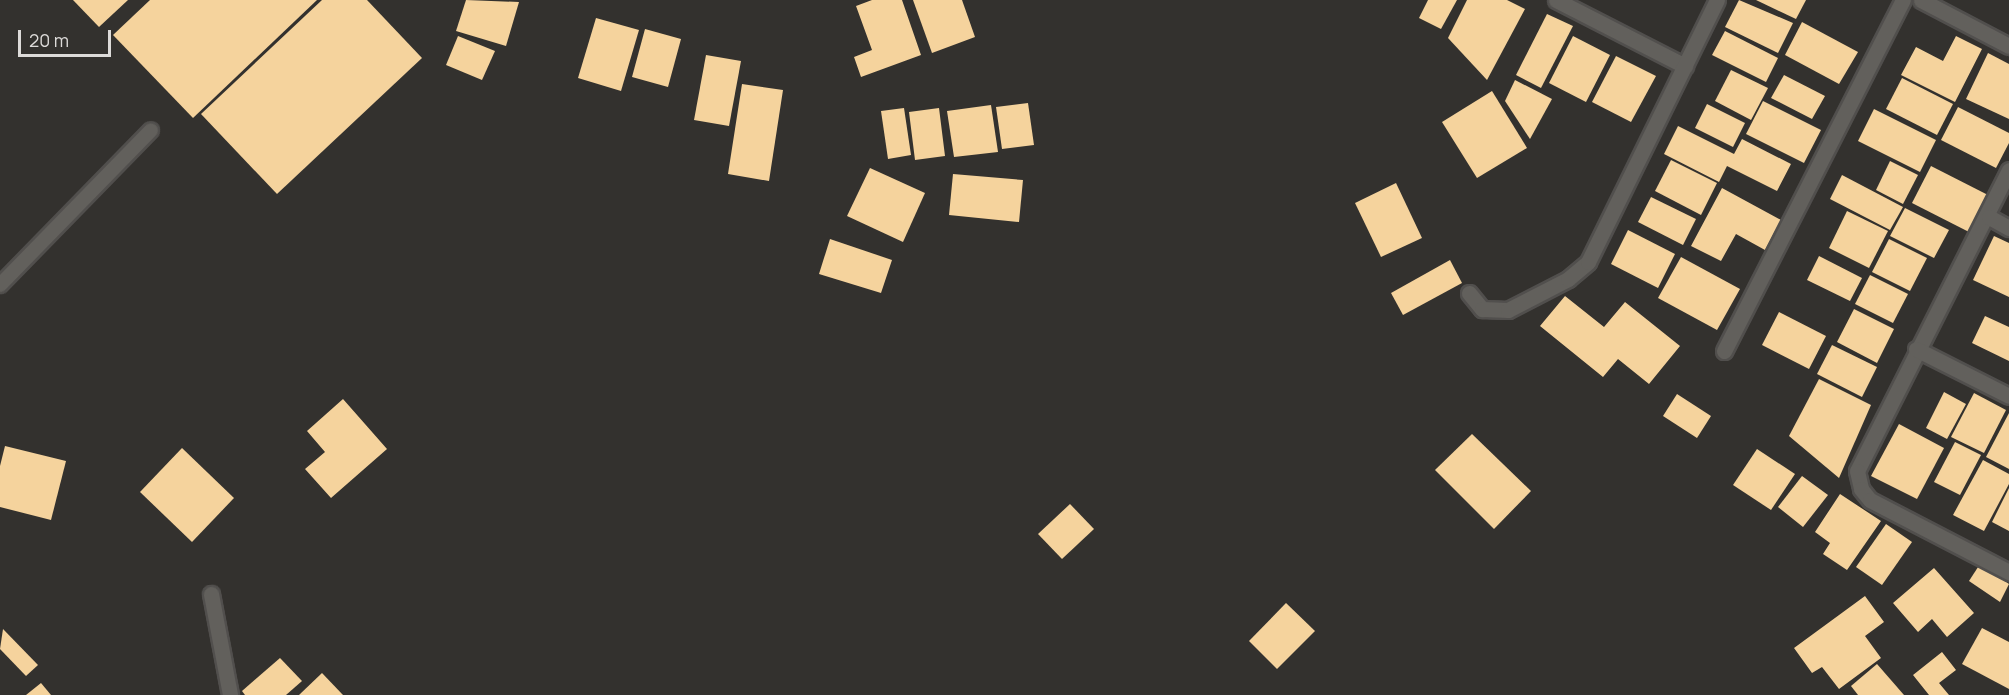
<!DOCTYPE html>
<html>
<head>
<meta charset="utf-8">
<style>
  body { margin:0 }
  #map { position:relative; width:2009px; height:695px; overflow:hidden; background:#33312e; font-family:Manrope,sans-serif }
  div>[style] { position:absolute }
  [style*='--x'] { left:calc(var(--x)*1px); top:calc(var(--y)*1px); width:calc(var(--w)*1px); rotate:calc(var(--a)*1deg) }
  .building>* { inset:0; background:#f5d39d }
  .roads { filter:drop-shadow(2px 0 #514f4d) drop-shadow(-2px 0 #514f4d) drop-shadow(0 2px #514f4d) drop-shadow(0 -2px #514f4d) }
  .service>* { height:14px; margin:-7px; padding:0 7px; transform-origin:7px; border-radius:7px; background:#62605c }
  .minor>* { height:15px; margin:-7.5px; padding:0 7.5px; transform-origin:7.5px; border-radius:7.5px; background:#62605c }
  span { translate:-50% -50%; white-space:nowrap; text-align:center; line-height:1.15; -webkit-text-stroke:6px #33312e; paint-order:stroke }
  .scale { position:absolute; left:18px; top:30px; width:93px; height:27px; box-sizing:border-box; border:3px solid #dddbd9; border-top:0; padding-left:8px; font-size:18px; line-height:21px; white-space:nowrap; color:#dddbd9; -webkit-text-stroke:4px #33312e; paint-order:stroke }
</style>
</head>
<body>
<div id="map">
  <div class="building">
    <div style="clip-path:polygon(73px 0,128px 0,99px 27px)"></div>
    <div style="clip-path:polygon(150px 0,317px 0,193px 118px,113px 35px)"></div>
    <div style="clip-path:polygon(322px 0,367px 0,422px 58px,277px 194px,201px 114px)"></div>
    <div style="clip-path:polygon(466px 0,519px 2px,506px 46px,456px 31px)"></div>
    <div style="clip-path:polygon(872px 0,902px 0,921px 55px,861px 77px,854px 57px,872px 50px,856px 6px)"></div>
    <div style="clip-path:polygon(913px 0,962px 0,975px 37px,932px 53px)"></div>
    <div style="clip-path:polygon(1428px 0,1457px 0,1441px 29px,1419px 18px)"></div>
    <div style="clip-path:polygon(1467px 0,1507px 0,1525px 9px,1487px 80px,1448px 38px)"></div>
    <div style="clip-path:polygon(1739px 0,1793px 23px,1778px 53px,1725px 27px)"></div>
    <div style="clip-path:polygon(1756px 0,1806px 0,1796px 19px)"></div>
    <div style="clip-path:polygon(1547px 14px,1573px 26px,1541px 88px,1516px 75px)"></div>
    <div style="clip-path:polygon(596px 18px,639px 30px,621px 91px,578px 78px)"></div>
    <div style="clip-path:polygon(1802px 22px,1858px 52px,1839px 84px,1785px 55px)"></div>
    <div style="clip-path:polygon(645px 29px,681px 39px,668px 87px,632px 77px)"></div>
    <div style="clip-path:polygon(1725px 31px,1778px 58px,1766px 82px,1712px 55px)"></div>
    <div style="clip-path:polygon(458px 36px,495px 51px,482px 80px,446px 65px)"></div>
    <div style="clip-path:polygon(1573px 36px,1610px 55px,1586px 102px,1549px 83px)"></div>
    <div style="clip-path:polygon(1956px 36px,1982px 49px,1955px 102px,1901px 75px,1916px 47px,1943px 61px)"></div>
    <div style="clip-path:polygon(1988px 53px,2009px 64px,2009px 119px,1966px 99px)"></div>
    <div style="clip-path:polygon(706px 55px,741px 61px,729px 126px,694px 120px)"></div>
    <div style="clip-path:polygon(1616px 56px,1656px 76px,1631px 122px,1592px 102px)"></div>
    <div style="clip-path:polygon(1731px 70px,1768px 88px,1751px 120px,1715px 101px)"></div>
    <div style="clip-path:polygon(1784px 75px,1825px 96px,1812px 119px,1771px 98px)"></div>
    <div style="clip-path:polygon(1902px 78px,1953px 104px,1937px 135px,1886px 109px)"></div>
    <div style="clip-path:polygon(1515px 80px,1552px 99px,1530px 139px,1505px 101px)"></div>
    <div style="clip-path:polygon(742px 84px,783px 90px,769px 181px,728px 174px)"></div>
    <div style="clip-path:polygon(1492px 91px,1527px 148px,1477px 178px,1442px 122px)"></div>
    <div style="clip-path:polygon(1763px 101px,1821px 130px,1804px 163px,1746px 134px)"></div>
    <div style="clip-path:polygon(1028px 103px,1034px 145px,1002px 149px,996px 107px)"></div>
    <div style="clip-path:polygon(1707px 104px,1745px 123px,1733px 147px,1695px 128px)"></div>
    <div style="clip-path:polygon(991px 105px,998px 152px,954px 157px,947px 111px)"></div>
    <div style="clip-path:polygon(1958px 107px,2009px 133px,2009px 143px,1996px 168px,1941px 140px)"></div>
    <div style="clip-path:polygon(904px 108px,911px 155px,888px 159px,881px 111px)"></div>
    <div style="clip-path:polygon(939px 108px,945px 156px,915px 160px,909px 112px)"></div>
    <div style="clip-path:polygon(1874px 109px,1936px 140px,1920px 172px,1858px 141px)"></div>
    <div style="clip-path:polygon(1678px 126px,1734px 154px,1742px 139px,1791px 164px,1777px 191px,1727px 166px,1719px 182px,1664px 154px)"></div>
    <div style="clip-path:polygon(1671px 160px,1717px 183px,1701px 215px,1655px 191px)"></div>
    <div style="clip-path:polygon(1890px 161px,1918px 175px,1903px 204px,1876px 190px)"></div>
    <div style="clip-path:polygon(1931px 166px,1988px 195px,1969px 232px,1912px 203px)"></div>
    <div style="clip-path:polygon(870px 168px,925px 193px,903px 242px,847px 216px)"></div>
    <div style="clip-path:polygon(953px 174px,1023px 180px,1019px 222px,949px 215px)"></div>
    <div style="clip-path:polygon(1842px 175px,1903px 207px,1890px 230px,1830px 199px)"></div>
    <div style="clip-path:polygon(1396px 183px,1422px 238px,1381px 257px,1355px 203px)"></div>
    <div style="clip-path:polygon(1722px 188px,1781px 220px,1765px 250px,1736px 234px,1721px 261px,1691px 246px)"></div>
    <div style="clip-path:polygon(1651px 197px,1696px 219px,1683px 245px,1638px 222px)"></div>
    <div style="clip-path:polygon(1905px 208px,1949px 230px,1934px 258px,1890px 236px)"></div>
    <div style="clip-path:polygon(1847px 211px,1888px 231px,1869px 268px,1829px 248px)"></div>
    <div style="clip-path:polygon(1628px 230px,1675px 254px,1658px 288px,1611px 264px)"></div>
    <div style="clip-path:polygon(1994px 236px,2009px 243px,2009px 297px,1973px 280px)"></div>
    <div style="clip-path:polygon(830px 239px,892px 260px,881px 293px,819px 274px)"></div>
    <div style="clip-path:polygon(1889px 239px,1927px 258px,1910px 291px,1872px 272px)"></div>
    <div style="clip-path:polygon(1819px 256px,1862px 278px,1850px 301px,1807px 280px)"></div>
    <div style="clip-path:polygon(1681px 257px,1740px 289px,1717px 330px,1658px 298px)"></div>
    <div style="clip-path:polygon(1450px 260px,1462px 283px,1403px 315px,1391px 293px)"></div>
    <div style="clip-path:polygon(1870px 275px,1908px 294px,1893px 323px,1855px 304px)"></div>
    <div style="clip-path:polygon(1565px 296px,1604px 327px,1625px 302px,1680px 346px,1649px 384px,1618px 359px,1603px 377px,1540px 326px)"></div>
    <div style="clip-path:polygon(1854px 309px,1894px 329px,1877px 363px,1837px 342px)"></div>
    <div style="clip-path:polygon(1779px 312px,1826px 336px,1809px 369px,1762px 345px)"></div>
    <div style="clip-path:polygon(1985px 316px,2009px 327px,2009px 361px,1972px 343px)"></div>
    <div style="clip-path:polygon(1832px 345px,1877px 367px,1862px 397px,1817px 374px)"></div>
    <div style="clip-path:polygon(1819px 379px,1871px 405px,1839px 478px,1789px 436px)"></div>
    <div style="clip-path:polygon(1944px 392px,1966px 404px,1947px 439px,1926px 428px)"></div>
    <div style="clip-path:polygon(1974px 393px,2006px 410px,1984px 453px,1951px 437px)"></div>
    <div style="clip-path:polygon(1677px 394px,1711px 416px,1697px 438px,1663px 416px)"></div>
    <div style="clip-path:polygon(343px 399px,387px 449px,331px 498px,305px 469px,325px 452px,307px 431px)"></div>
    <div style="clip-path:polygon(2009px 413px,2009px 469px,1986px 457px)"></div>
    <div style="clip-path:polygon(1899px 424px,1944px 448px,1917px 499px,1871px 476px)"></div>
    <div style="clip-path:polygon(1472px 434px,1531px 491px,1494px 529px,1435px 470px)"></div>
    <div style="clip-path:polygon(1955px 442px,1981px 455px,1960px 495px,1934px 482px)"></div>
    <div style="clip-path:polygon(5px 446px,66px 461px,51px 520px,0 507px,0 466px)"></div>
    <div style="clip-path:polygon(182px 448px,234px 498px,192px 542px,140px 492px)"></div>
    <div style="clip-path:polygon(1757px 449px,1795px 474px,1771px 510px,1733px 485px)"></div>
    <div style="clip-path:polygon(1983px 460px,2009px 474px,2009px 484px,1984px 531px,1953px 515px)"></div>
    <div style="clip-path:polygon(1802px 476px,1828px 495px,1803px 527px,1778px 507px)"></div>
    <div style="clip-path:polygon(2009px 488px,2009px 531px,1992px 522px)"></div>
    <div style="clip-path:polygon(1840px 494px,1881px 521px,1847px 570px,1823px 554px,1830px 543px,1815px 532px)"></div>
    <div style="clip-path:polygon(1070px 504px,1094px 529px,1062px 559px,1038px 534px)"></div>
    <div style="clip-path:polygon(1886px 524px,1912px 542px,1882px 585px,1856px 567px)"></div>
    <div style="clip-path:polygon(1980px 564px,2009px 584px,2000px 602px,1969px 581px)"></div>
    <div style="clip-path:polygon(1934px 568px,1974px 613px,1947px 637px,1932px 619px,1918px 632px,1893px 603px)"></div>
    <div style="clip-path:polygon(1865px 596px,1884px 622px,1865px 636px,1881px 658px,1839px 689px,1822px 667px,1812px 673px,1794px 648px)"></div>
    <div style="clip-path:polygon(1286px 603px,1315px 631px,1277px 669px,1249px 641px)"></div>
    <div style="clip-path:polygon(1982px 628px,2009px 642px,2009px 689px,1962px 664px)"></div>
    <div style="clip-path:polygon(3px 629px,38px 665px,26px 676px,0 649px)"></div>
    <div style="clip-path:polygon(1942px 652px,1956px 670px,1939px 683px,1949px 695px,1929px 695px,1913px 675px)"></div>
    <div style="clip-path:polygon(280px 658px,302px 681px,286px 695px,245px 695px,242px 691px)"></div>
    <div style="clip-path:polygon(1877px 664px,1904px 695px,1858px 695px,1851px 686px)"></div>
    <div style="clip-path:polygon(322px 673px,343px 695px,299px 695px)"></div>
    <div style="clip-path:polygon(41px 683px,51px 695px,26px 695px)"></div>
  </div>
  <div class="roads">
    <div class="service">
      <div style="--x:0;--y:285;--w:216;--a:-45.7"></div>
    </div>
    <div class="minor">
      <div style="--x:1556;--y:0;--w:145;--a:27.1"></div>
      <div style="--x:1921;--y:0;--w:99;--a:27.6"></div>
      <div style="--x:2009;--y:170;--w:337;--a:116.8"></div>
      <div style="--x:1857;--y:471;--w:18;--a:77"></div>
      <div style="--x:1861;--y:489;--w:14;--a:51"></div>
      <div style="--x:1870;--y:500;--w:157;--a:27.4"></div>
      <div style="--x:1989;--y:217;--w:23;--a:29"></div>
      <div style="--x:1469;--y:293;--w:21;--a:51"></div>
      <div style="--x:1482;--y:309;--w:26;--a:2"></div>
      <div style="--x:1508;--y:310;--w:68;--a:-27.3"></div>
      <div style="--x:1568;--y:279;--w:26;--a:-40"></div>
      <div style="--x:1588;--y:262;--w:292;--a:-63.8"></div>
      <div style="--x:1916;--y:349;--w:104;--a:26.8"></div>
      <div style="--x:1724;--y:351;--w:394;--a:-63"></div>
      <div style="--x:211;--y:594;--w:103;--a:79.3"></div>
    </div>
  </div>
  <div class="scale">20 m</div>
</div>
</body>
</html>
